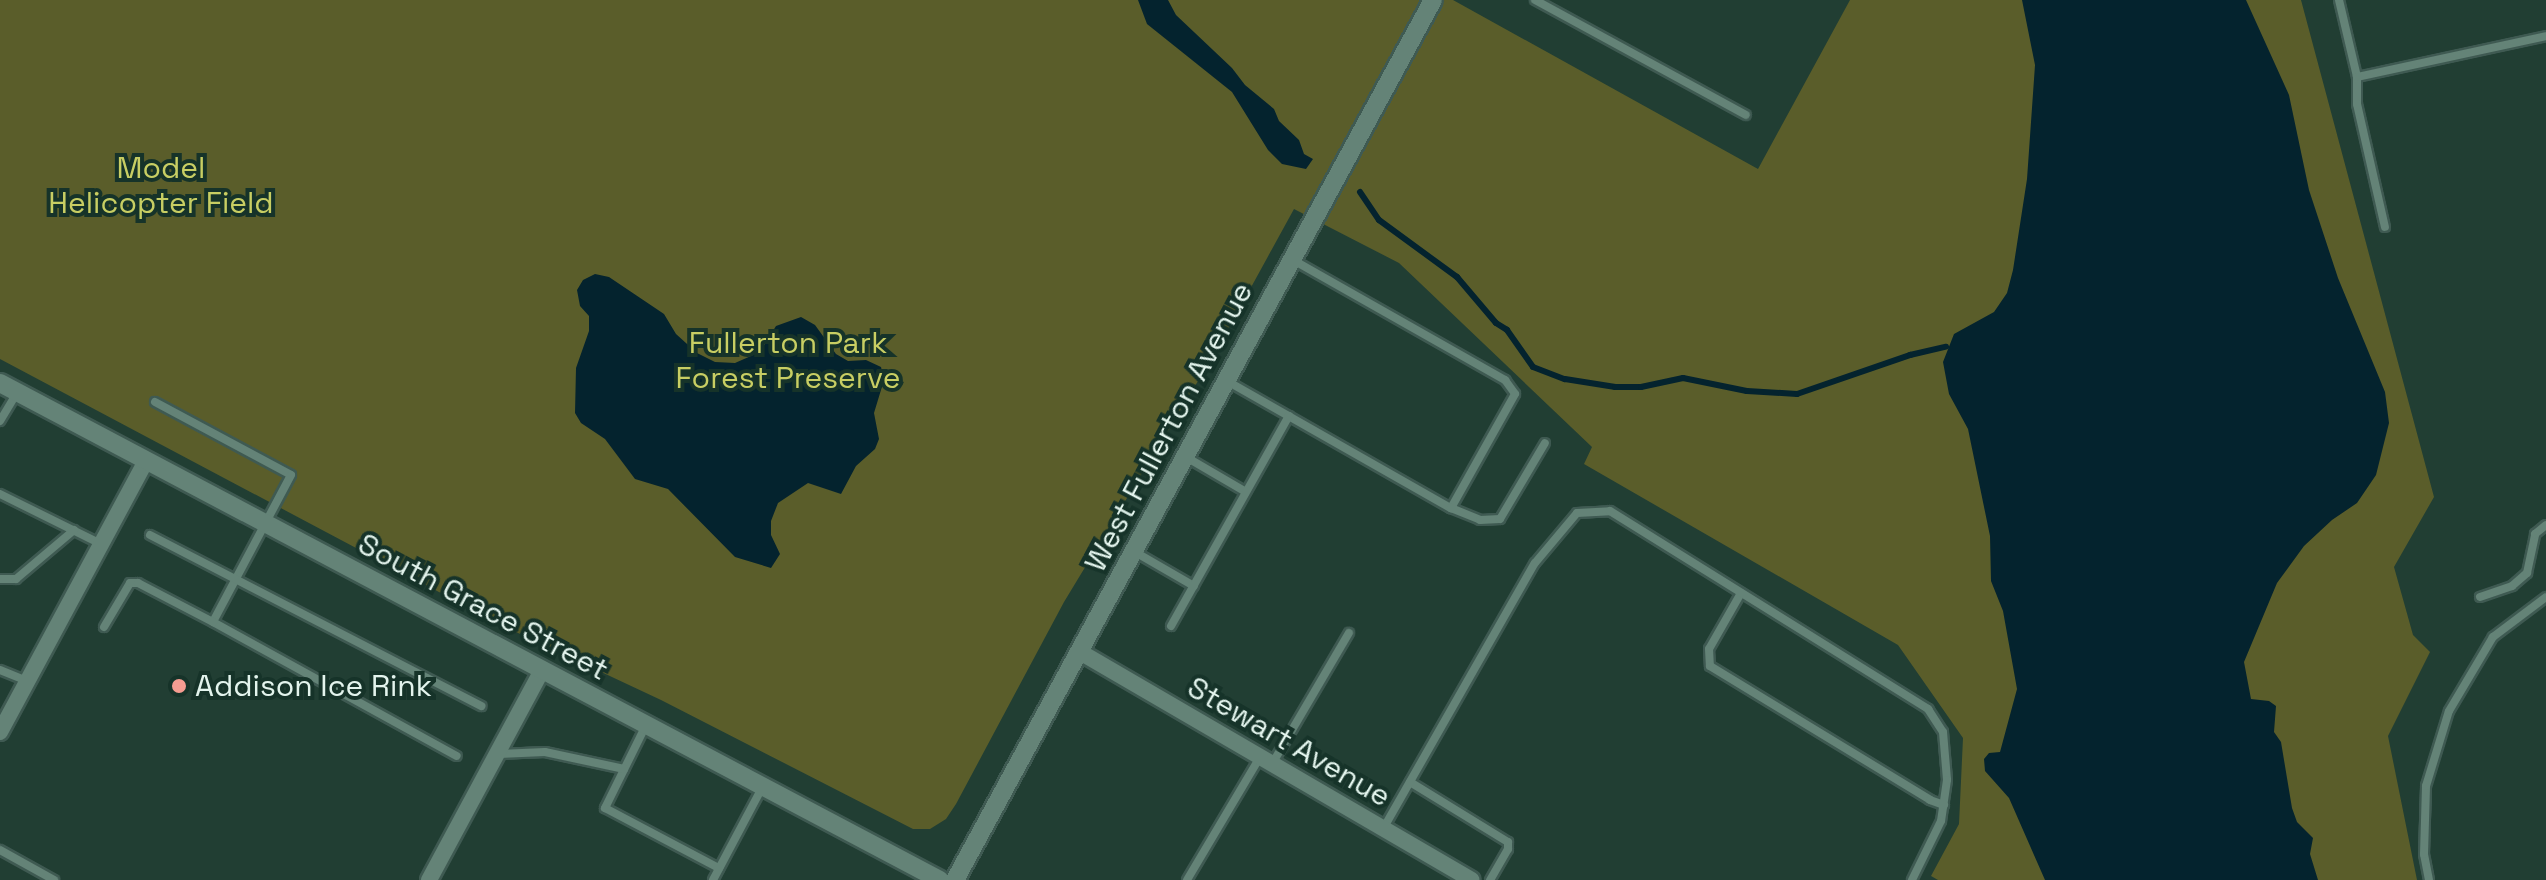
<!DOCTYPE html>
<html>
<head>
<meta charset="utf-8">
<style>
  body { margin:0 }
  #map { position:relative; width:2546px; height:880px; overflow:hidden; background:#213e33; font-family:"Space Grotesk",sans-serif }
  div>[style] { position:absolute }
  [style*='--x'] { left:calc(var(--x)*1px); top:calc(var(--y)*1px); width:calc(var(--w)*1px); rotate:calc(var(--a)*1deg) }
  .green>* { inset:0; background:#5a5d2a }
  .water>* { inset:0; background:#04232e }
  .stream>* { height:6px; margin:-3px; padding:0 3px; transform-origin:3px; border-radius:3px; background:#04232e }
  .roads { filter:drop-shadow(2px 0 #3f5a52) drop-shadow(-2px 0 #3f5a52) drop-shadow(0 2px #3f5a52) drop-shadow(0 -2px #3f5a52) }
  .service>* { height:8px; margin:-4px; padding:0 4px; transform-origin:4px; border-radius:4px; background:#648377 }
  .minor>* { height:16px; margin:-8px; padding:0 8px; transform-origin:8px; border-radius:8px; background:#648377 }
  .tertiary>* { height:18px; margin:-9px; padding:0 9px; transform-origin:9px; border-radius:9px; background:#648377 }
  .dots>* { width:22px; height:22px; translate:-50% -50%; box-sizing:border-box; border:4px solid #163329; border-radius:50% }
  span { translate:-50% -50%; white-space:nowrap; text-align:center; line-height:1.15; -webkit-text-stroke:8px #163329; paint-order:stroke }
  .park-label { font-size:30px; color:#c8ce63 }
  .street-label { font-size:30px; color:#e3f4ed }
  .poi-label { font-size:30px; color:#e3f4ed }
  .left { translate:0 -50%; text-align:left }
</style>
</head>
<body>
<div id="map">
  <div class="green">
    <div style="clip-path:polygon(0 0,1453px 0,1758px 169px,1850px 0,2301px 0,2434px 497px,2394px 567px,2413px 635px,2430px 652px,2388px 736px,2417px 880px,1938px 880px,1931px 876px,1959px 824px,1963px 738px,1898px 645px,1584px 464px,1592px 447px,1399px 263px,1294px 209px,1215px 353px,1064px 602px,956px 804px,946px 819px,930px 829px,913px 829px,661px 700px,503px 626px,0 359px)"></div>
  </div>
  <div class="water">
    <div style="clip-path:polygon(1138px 0,1168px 0,1176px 15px,1232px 68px,1245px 85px,1274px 109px,1279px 121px,1299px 140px,1304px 154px,1313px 159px,1306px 169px,1282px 164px,1268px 150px,1232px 92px,1147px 24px)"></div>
    <div style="clip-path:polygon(2022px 0,2246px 0,2289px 95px,2309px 190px,2338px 278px,2385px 392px,2389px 423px,2376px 475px,2357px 503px,2332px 520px,2304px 546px,2277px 583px,2244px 662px,2251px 699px,2269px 701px,2276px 706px,2274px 732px,2281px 742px,2292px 808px,2297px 822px,2313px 838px,2310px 854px,2318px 880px,2045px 880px,2009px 798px,1985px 771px,1984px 759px,1989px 753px,2000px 752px,2017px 689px,2003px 611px,1991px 581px,1990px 536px,1968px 429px,1949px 394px,1943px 362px,1954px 334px,1994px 312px,2007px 293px,2013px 270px,2027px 179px,2035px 65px)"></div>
    <div style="clip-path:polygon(595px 274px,609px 277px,664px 314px,676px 334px,697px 353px,715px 362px,735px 363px,760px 352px,776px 326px,801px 317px,815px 325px,836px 354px,848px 361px,866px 360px,881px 367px,884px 380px,874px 413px,879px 439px,875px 449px,856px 466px,841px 494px,808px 483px,778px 503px,771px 521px,771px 535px,780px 554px,771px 568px,735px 557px,668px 489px,635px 479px,605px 439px,581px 423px,575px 413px,576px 368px,589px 331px,589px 316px,580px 306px,577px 290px,583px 280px)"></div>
  </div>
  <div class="stream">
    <div style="--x:1360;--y:192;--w:34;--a:56"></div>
    <div style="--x:1379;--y:220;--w:97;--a:36.2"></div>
    <div style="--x:1457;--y:277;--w:60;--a:49.7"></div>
    <div style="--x:1496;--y:323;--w:13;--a:32"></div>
    <div style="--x:1507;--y:330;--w:45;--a:54.9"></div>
    <div style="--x:1533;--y:367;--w:34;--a:21"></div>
    <div style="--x:1565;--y:379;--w:51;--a:9.1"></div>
    <div style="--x:1615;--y:387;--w:26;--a:0"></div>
    <div style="--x:1641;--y:387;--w:43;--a:-12.1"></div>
    <div style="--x:1683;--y:378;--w:65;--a:11.5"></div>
    <div style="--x:1747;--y:391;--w:50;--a:3.4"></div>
    <div style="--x:1797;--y:394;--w:120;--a:-19"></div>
    <div style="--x:1910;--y:355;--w:37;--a:-13"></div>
  </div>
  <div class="roads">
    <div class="service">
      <div style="--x:1535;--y:0;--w:240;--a:28.6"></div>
      <div style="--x:2339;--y:0;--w:79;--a:76.8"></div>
      <div style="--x:2357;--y:77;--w:27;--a:90"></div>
      <div style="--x:2357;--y:104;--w:126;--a:77.2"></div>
      <div style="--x:2357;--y:77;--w:193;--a:-12.2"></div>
      <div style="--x:1293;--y:260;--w:244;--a:29.5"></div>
      <div style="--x:1505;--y:380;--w:17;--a:54"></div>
      <div style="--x:1515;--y:394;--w:131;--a:119.3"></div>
      <div style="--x:1227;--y:381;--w:257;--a:29.6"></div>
      <div style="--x:1451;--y:508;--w:31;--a:22"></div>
      <div style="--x:1480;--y:520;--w:20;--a:-3"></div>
      <div style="--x:1500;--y:519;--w:88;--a:-59.4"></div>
      <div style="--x:155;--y:402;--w:154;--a:28.2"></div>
      <div style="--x:291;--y:475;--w:166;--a:118"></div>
      <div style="--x:213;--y:622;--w:278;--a:28.8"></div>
      <div style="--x:0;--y:421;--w:33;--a:-59"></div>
      <div style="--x:1186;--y:457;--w:69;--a:30.3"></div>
      <div style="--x:0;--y:494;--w:113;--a:26.3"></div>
      <div style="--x:150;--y:535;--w:373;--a:27.3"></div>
      <div style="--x:1135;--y:552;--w:68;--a:30"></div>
      <div style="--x:0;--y:579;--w:16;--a:0"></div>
      <div style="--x:16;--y:579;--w:76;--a:-40.2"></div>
      <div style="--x:1741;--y:593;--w:64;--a:119.7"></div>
      <div style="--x:1709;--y:649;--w:17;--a:87"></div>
      <div style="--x:1710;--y:666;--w:258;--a:31.3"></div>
      <div style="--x:1930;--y:800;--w:15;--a:20"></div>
      <div style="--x:2480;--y:597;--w:34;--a:-19"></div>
      <div style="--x:2512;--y:586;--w:20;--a:-41"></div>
      <div style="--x:2527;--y:573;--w:40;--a:-78"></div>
      <div style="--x:2535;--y:534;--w:14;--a:-39"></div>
      <div style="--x:1171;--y:626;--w:241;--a:-60.7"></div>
      <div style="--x:104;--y:627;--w:51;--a:-59.4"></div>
      <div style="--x:130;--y:583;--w:8;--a:0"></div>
      <div style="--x:138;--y:583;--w:85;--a:27.5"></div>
      <div style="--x:0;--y:670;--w:29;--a:22"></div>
      <div style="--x:647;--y:723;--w:95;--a:116.3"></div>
      <div style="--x:605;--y:808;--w:129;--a:27.8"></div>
      <div style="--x:499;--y:754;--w:46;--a:-2.5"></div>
      <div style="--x:545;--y:752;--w:81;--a:12.1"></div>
      <div style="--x:1272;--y:764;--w:152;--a:-59.6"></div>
      <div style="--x:1410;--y:782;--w:115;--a:31.5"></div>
      <div style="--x:1508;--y:842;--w:7;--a:90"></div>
      <div style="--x:1508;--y:849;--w:36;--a:120"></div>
      <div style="--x:1383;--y:829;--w:306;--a:-60.3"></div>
      <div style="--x:1535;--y:563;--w:65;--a:-50"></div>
      <div style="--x:1577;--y:513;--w:33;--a:-3"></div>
      <div style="--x:1610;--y:511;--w:375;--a:31.9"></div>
      <div style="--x:1928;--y:709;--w:27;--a:57"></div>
      <div style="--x:1943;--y:732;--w:48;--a:85.2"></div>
      <div style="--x:1947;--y:780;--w:41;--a:98.3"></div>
      <div style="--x:1941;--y:821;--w:66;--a:116.2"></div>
      <div style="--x:0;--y:850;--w:62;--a:29.1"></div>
      <div style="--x:713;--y:880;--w:106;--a:-62"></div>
      <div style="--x:1187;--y:880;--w:143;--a:-59.3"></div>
      <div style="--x:2429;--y:880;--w:26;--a:-101"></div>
      <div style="--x:2424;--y:854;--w:68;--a:-88.3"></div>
      <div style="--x:2426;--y:786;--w:78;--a:-73"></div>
      <div style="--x:2449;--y:711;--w:86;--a:-59.3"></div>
      <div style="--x:2493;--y:637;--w:66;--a:-37"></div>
    </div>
    <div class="minor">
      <div style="--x:1080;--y:652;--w:453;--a:30.2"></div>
      <div style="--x:0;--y:732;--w:308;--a:-61.7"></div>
      <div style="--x:429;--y:880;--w:238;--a:-61.7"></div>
    </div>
    <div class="tertiary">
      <div style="--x:0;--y:383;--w:1063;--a:27.87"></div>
      <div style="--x:955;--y:880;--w:1001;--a:-61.49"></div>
    </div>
  </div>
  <div class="dots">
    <div style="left:179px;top:686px;background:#f59c91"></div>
  </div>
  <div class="park-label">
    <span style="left:161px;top:185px">Model<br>Helicopter Field</span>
    <span style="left:788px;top:360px">Fullerton Park<br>Forest Preserve</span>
  </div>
  <div class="street-label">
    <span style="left:1169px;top:427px;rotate:-62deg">West Fullerton Avenue</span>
    <span style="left:483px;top:607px;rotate:28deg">South Grace Street</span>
    <span style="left:1289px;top:742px;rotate:30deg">Stewart Avenue</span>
  </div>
  <div class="poi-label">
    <span class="left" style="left:195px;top:686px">Addison Ice Rink</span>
  </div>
</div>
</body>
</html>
